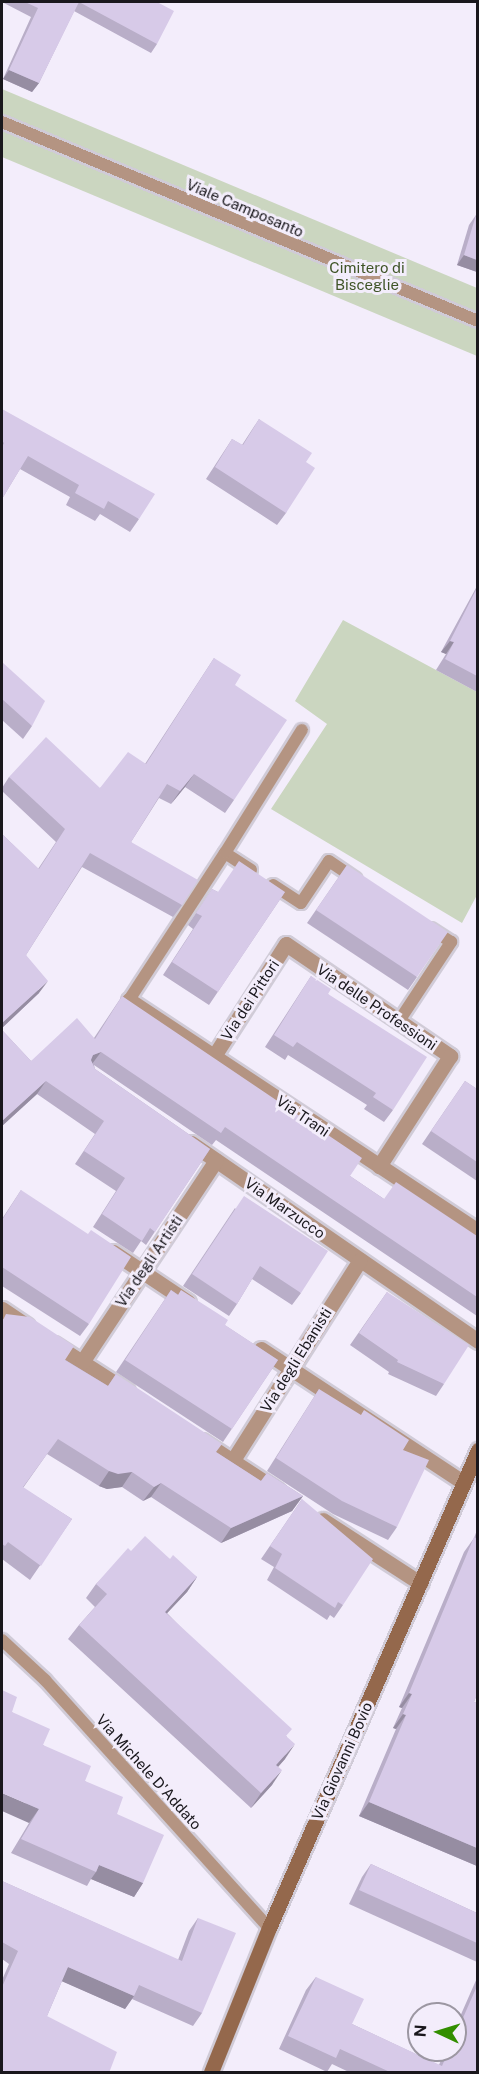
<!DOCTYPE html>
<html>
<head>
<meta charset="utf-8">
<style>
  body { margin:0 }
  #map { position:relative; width:479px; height:2074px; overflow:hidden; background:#f3edfb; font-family:"Public Sans",sans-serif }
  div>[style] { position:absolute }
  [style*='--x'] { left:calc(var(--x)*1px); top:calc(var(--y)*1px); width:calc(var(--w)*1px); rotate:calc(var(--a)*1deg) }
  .green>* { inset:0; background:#cbd6c0 }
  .roads { filter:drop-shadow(2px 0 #d0cbd7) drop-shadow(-2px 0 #d0cbd7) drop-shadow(0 2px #d0cbd7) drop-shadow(0 -2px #d0cbd7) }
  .lane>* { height:12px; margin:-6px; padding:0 6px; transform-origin:6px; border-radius:6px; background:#b49482 }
  .street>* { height:15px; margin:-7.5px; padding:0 7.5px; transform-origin:7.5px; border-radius:7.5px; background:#b49482 }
  .secondary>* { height:15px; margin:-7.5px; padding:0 7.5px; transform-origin:7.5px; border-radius:7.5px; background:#94684c }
  .wall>* { inset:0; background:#b9aec8 }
  .shaded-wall>* { inset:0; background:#968da2 }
  .building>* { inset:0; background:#d7cae8 }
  span { translate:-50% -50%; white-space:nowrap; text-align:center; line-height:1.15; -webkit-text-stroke:6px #f3edfb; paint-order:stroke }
  .street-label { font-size:15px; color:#19171c }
  .park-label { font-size:15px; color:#3f5427 }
  .frame { position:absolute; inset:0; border:3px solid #19171c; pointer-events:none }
  .north { position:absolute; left:407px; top:2002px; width:60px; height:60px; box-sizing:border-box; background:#f3edfb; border:2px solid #9c97a2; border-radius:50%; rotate:274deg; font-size:16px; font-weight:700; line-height:24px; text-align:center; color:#19171c }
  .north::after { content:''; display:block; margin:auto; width:21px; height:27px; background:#328e00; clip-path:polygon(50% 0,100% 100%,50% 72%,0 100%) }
</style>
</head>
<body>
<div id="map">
  <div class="green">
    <div style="clip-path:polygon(2px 89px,477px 288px,477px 356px,2px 157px)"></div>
    <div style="clip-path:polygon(343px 620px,477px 692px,477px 895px,462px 923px,271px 809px,327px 724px,295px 701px)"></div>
  </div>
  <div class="roads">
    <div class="lane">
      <div style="--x:2;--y:122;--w:516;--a:22.69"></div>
      <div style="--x:225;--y:853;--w:31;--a:33"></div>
      <div style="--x:273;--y:885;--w:33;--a:33"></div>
      <div style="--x:301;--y:903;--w:50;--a:-56.3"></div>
      <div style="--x:329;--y:861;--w:32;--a:34"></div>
      <div style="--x:129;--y:1000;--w:176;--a:-56.9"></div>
      <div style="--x:225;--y:853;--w:145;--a:-58"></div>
      <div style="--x:399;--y:1021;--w:95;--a:-56.6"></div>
      <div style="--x:451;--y:942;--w:24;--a:-147"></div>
      <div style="--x:2;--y:1640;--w:59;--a:42.9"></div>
      <div style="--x:45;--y:1680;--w:334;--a:47.9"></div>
    </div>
    <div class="street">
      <div style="--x:129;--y:1000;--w:419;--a:33.5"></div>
      <div style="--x:214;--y:1056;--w:133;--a:-57.3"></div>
      <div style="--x:286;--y:944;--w:199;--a:34.3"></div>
      <div style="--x:450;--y:1056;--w:131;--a:122.8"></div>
      <div style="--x:191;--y:1143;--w:349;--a:34.6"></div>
      <div style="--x:113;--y:1252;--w:90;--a:33.7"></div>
      <div style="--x:2;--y:1309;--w:30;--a:34"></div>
      <div style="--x:54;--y:1344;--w:87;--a:32.8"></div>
      <div style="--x:261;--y:1349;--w:242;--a:33.4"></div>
      <div style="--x:82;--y:1362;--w:242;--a:-56.4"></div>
      <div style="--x:202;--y:1441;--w:90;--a:33.2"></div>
      <div style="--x:233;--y:1460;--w:237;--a:-57.6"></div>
      <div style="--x:323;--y:1520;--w:116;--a:33"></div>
    </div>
    <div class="secondary">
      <div style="--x:211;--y:2072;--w:155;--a:-68.1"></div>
      <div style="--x:269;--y:1928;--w:522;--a:-66.38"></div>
    </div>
  </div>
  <div class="wall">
    <div style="clip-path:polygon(2px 2px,157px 2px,157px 44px,151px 53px,74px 11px,39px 83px,32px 92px,3px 79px,31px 17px)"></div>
    <div style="clip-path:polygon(476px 215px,477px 215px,477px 272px,457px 265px,469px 225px)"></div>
    <div style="clip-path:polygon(2px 409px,139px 519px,130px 532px,100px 514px,95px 521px,66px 505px,70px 497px,20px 469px,2px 499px)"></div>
    <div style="clip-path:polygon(259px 419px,306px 462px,286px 513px,277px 525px,206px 479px,232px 439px,242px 445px)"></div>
    <div style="clip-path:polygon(477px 586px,477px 692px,436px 670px,446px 654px,441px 652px)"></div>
    <div style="clip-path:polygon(214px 658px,235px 685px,234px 800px,225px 813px,185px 787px,171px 804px,159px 798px,131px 842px,182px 905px,173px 917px,82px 867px,26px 955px,39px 993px,2px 1028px,2px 834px,38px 869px,56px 842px,2px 791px,2px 788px,9px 777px,100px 788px,145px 764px)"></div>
    <div style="clip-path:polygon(2px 662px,32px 726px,23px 739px,2px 720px)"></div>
    <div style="clip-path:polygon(347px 865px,417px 977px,408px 990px,307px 923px)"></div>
    <div style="clip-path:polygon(212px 889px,218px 892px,285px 892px,209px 1005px,163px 975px,193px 929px,188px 925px)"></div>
    <div style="clip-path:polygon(311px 976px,328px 994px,393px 1110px,384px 1122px,364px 1109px,367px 1105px,288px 1055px,285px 1060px,265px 1047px)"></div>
    <div style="clip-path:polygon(122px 996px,350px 1176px,384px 1199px,477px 1236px,477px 1316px,216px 1140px,212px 1145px,94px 1065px,95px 1069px,210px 1149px,146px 1245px,141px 1241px,133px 1253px,93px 1227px,116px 1191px,75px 1164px,95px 1134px,37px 1094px,2px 1126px,2px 1030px,31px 1061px,94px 1038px)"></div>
    <div style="clip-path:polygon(465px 1081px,477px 1089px,477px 1181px,422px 1144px)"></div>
    <div style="clip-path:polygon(21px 1190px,89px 1324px,80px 1336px,2px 1286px,2px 1219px)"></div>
    <div style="clip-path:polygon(235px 1208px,301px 1293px,292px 1305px,252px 1279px,237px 1304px,229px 1316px,183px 1286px)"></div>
    <div style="clip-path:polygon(171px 1290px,278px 1360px,223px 1442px,116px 1372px)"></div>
    <div style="clip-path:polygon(387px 1292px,444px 1384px,436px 1396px,388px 1374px,389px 1372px,350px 1345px)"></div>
    <div style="clip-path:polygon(2px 1321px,108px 1386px,116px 1374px,216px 1452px,261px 1481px,267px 1473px,303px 1496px,292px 1511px,221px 1543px,151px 1497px,143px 1501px,122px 1487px,107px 1489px,99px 1486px,47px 1454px,23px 1488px,72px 1519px,30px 1580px,2px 1559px)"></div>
    <div style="clip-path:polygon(319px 1389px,397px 1527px,388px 1540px,333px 1514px,267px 1471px)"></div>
    <div style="clip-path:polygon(302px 1499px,343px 1605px,334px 1618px,330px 1615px,327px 1620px,267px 1580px,274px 1567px,261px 1559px)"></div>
    <div style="clip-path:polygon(477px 1530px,477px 1694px,474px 1702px,477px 1703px,477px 1866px,359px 1816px,396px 1729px,393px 1728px,402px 1708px,399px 1707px,464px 1552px,474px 1538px)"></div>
    <div style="clip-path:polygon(131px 1551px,170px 1559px,197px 1577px,187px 1592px,167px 1613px,287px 1737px,285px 1759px,278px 1767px,272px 1785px,251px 1808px,68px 1639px,79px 1625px,95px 1607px,86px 1598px,96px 1584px)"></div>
    <div style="clip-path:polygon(12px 1712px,43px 1745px,85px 1781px,117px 1814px,143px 1883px,134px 1897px,91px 1879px,87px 1886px,11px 1853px,29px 1823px)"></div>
    <div style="clip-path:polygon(371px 1864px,477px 1913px,477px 1962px,349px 1904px,362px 1877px)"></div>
    <div style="clip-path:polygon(2px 1881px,178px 1960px,189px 1931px,198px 1918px,202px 2013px,193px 2026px,132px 1999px,125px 2009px,62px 1981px,47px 2016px,2px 2073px,2px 1980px,9px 1964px,2px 1959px)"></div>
    <div style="clip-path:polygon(316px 1977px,352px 2024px,439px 2065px,445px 2050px,455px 2050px,455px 2028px,477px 1978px,477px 2073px,351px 2073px,332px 2064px,327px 2072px,279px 2049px,306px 1990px)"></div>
  </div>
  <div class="shaded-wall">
    <div style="clip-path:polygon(9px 70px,39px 83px,32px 92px,3px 79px)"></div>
    <div style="clip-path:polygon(464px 255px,477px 260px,477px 272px,457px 265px)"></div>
    <div style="clip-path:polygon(450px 641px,454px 642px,446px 654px,441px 652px)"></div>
    <div style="clip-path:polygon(194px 774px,185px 787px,171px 804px,180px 791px)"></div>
    <div style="clip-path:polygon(48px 981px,39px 993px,2px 1028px,2px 1023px)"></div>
    <div style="clip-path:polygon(101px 1052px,92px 1064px,84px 1068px,93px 1055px)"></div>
    <div style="clip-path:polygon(46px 1081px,37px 1094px,2px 1126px,2px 1121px)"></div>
    <div style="clip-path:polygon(109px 1471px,132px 1472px,122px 1487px,107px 1489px,99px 1486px)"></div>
    <div style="clip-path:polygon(161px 1483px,151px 1497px,143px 1501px,154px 1487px)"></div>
    <div style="clip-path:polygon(303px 1496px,292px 1511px,221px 1543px,231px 1528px)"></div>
    <div style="clip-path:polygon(197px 1577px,187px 1592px,155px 1626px,165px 1612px)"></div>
    <div style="clip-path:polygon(409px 1693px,412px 1694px,402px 1708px,399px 1707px)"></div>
    <div style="clip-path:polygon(403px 1714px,406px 1715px,396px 1729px,393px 1728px)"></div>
    <div style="clip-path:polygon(295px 1744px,285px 1759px,266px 1780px,276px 1765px)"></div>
    <div style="clip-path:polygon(282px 1770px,272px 1785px,251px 1808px,261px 1793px)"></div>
    <div style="clip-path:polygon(2px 1793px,39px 1809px,29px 1823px,2px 1811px)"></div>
    <div style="clip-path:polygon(369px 1802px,477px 1848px,477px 1866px,359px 1816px)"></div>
    <div style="clip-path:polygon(99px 1865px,143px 1883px,134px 1897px,91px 1879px,96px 1872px)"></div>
    <div style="clip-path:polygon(68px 1967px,134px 1996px,125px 2009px,59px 1980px)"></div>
  </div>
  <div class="building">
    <div style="clip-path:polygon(25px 2px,157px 2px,174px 11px,157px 44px,79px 2px,39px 83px,9px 70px,38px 8px)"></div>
    <div style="clip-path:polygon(476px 215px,477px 215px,477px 260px,464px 255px)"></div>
    <div style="clip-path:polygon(2px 409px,155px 494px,139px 519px,108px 501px,104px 509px,75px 493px,79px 485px,28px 456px,2px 499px,2px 447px,4px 443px,2px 441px)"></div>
    <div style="clip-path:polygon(259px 419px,312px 453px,306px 462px,315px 468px,286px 513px,215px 467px,232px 439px,243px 445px)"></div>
    <div style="clip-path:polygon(477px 588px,477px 676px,445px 659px,454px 642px,450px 641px)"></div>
    <div style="clip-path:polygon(214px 658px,241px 675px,235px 685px,287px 720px,234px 800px,194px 774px,180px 791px,167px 784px,131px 842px,198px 880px,182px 905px,90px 853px,26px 955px,48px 981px,2px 1023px,2px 834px,39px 869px,65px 829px,9px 777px,46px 737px,100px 788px,128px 752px,146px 764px)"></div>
    <div style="clip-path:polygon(2px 662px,45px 701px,32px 726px,2px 699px)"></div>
    <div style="clip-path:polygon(239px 861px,285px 892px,218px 992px,172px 962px,202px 916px,196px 913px,212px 889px,218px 892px)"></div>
    <div style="clip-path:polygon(347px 865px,448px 932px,417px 977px,316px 910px)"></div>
    <div style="clip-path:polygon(311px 976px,331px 989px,328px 994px,427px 1057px,393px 1110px,373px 1097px,376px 1093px,297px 1042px,293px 1047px,274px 1035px)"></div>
    <div style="clip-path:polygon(122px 996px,362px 1158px,350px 1176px,384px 1199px,396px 1182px,477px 1236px,477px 1297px,225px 1127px,221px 1133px,101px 1052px,93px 1055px,91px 1060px,95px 1069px,210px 1149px,155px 1232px,150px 1228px,142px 1241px,102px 1214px,125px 1178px,84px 1151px,104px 1121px,46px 1081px,2px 1121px,2px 1030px,31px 1061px,77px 1018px,95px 1039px)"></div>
    <div style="clip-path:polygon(465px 1081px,477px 1089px,477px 1162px,431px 1131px)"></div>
    <div style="clip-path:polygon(21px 1190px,88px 1234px,91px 1230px,131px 1257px,89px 1324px,2px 1267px,2px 1220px)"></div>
    <div style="clip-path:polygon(244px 1196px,328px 1251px,301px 1293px,260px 1266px,237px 1304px,192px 1274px)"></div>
    <div style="clip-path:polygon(171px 1290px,178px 1295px,181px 1290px,228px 1320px,225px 1325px,278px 1360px,232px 1429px,125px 1360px)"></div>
    <div style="clip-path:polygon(387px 1292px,469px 1345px,444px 1384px,397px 1362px,398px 1360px,359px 1333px)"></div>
    <div style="clip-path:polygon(6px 1314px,30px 1317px,74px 1346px,65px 1360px,108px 1386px,116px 1374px,222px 1444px,216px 1452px,261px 1481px,267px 1473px,303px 1496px,231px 1528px,161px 1483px,154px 1487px,132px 1472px,118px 1474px,109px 1471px,58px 1439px,23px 1487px,72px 1519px,41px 1566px,8px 1542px,5px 1546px,2px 1544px,2px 1322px)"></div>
    <div style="clip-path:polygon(319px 1389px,361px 1415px,364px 1410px,409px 1440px,403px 1450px,429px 1460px,397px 1527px,342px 1501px,276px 1458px)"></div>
    <div style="clip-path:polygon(302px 1499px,373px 1559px,343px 1605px,338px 1602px,335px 1608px,275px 1568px,282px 1554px,270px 1546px)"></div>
    <div style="clip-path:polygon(145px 1536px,170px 1559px,173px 1555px,197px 1577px,165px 1612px,292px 1729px,286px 1736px,295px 1744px,276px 1765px,282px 1770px,261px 1793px,79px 1625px,107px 1594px,96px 1584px,128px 1548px,131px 1551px)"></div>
    <div style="clip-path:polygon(474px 1537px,477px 1539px,477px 1694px,474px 1702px,477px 1703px,477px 1848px,369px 1802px,406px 1715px,403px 1714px,412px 1694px,409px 1693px)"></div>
    <div style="clip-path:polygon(2px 1690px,17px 1697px,12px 1712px,50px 1729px,43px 1745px,91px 1766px,85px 1781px,123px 1797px,117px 1814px,164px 1835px,143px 1883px,99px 1865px,96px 1872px,21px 1839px,39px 1809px,2px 1793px)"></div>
    <div style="clip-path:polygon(371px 1864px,477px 1913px,477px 1943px,359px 1890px)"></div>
    <div style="clip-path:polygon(2px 1881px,182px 1961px,198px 1918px,236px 1933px,202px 2013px,139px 1985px,134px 1996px,68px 1967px,47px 2016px,117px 2052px,109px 2073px,2px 2073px,2px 1987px,18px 1951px,2px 1942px)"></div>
    <div style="clip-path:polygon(316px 1977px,364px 1999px,352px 2024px,442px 2066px,449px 2050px,455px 2050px,455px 2036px,477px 1986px,477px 2073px,392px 2073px,340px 2049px,336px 2058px,288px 2036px)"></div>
  </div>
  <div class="street-label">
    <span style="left:245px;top:208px;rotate:23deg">Viale Camposanto</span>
    <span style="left:250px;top:1000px;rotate:-57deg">Via dei Pittori</span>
    <span style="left:377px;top:1007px;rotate:34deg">Via delle Professioni</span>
    <span style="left:303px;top:1116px;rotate:34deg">Via Trani</span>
    <span style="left:285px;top:1208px;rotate:35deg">Via Marzucco</span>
    <span style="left:149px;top:1261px;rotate:-56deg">Via degli Artisti</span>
    <span style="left:296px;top:1360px;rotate:-58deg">Via degli Ebanisti</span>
    <span style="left:342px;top:1761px;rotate:-66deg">Via Giovanni Bovio</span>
    <span style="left:149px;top:1772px;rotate:48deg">Via Michele D'Addato</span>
  </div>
  <div class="park-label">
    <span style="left:367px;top:276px">Cimitero di<br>Bisceglie</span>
  </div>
  <div class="frame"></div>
  <div class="north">N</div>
</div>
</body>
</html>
